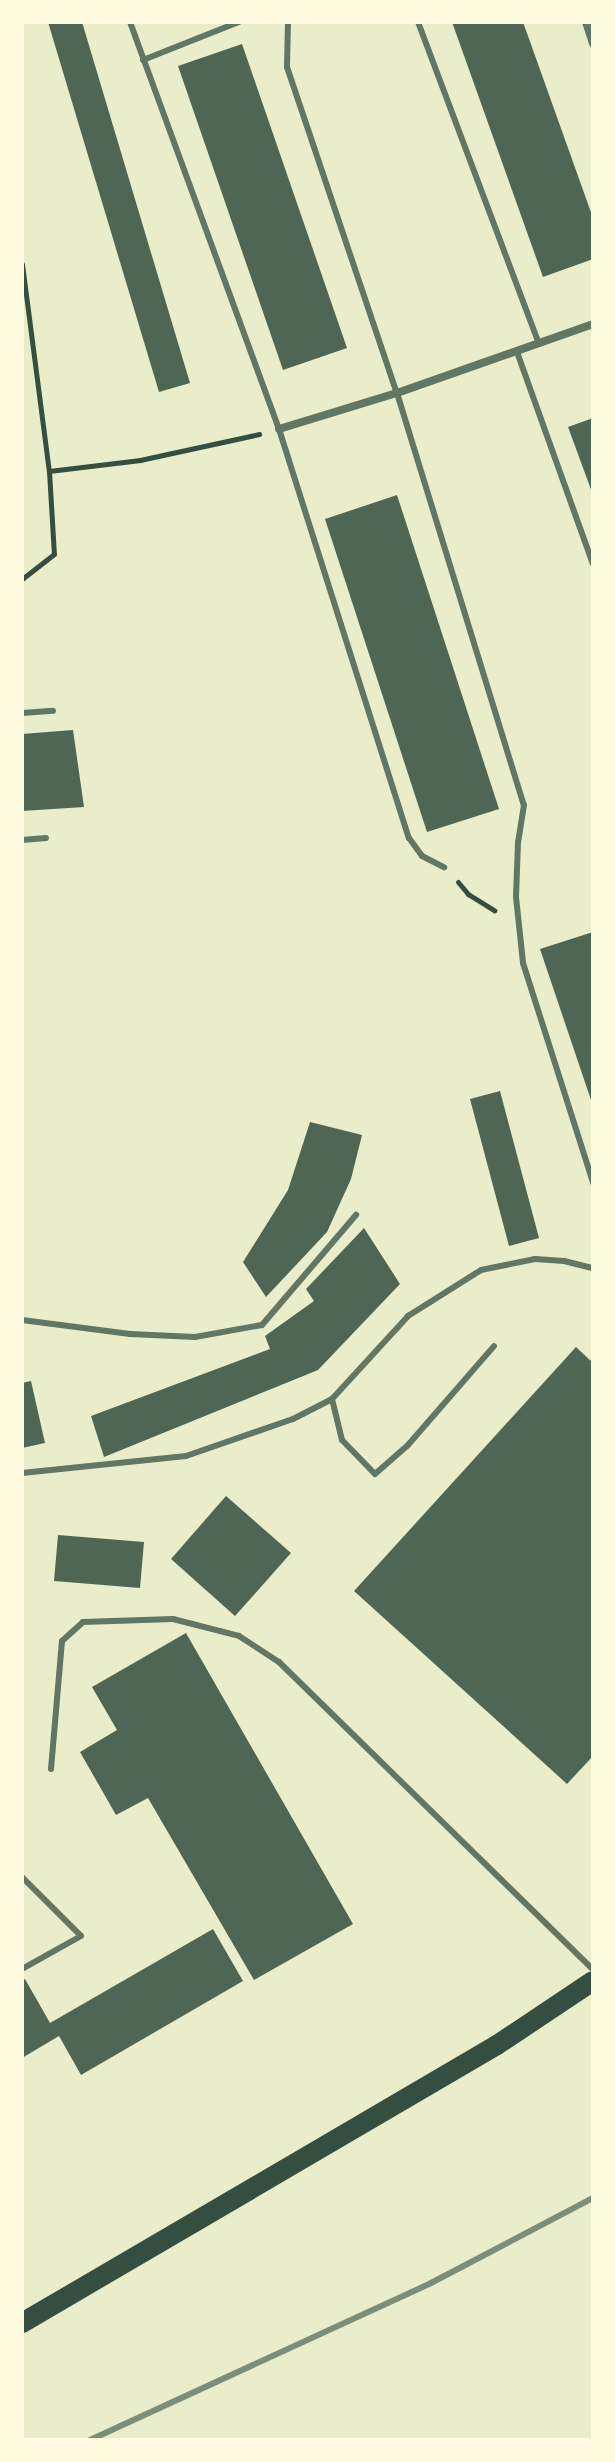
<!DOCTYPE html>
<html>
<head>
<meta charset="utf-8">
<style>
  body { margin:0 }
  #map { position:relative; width:615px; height:2462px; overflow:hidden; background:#e9edc9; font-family:Rubik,sans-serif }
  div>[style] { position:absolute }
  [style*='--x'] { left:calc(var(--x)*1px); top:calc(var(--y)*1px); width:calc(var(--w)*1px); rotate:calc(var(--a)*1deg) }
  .building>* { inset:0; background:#4f6655 }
  .path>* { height:5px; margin:-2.5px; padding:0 2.5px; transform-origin:2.5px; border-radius:2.5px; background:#344e41 }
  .service>* { height:6px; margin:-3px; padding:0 3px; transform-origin:3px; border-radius:3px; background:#617663 }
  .minor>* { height:8px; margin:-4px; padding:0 4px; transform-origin:4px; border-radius:4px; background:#617663 }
  .primary>* { height:20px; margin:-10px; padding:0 10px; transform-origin:10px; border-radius:10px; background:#344e41 }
  .rail>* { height:6px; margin:-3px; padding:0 3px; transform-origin:3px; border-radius:3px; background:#7c8e77 }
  span { translate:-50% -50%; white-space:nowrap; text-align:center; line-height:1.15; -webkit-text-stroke:8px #fefae0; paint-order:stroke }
  .frame { position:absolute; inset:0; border:24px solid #fefae0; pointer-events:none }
</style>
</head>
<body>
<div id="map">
  <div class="building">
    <div style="clip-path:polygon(48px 22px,82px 22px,190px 383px,159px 392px)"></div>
    <div style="clip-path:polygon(452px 22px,523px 22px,593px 218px,593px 259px,543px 277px)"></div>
    <div style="clip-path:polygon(242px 44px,347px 348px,283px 370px,178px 66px)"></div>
    <div style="clip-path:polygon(593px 418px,593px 495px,568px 427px)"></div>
    <div style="clip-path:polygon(397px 495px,499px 809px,427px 832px,325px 519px)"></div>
    <div style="clip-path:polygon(73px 730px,84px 807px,22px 811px,22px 734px)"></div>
    <div style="clip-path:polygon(593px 932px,593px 1103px,592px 1103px,540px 949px)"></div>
    <div style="clip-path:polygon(500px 1091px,539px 1238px,509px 1246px,470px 1099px)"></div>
    <div style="clip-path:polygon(310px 1122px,362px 1135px,351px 1179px,327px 1232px,266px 1297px,243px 1262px,288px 1190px)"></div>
    <div style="clip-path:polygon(364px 1228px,400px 1284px,318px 1370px,104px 1457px,91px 1416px,270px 1349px,265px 1336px,314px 1301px,306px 1289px)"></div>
    <div style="clip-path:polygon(576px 1347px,593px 1363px,593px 1756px,567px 1784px,354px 1591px)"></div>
    <div style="clip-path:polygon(31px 1381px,45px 1443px,22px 1448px,22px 1383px)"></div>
    <div style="clip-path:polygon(226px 1496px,291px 1553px,235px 1616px,171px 1559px)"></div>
    <div style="clip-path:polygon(58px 1535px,144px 1542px,140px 1588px,54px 1581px)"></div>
    <div style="clip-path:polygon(186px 1633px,353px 1924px,254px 1980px,148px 1798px,116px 1815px,80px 1752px,117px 1730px,92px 1687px)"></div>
    <div style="clip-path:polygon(213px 1929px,243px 1981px,81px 2075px,59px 2036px,22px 2058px,22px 1981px,25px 1979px,50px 2023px)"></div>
  </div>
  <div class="path">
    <div style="--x:22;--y:264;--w:209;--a:82.6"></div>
    <div style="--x:49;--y:471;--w:83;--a:86.6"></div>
    <div style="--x:54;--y:554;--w:41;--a:142"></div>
    <div style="--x:49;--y:471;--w:92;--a:-6.9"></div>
    <div style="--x:140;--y:460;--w:122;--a:-12.3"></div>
    <div style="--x:458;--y:882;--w:16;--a:50"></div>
    <div style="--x:468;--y:894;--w:31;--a:32"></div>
  </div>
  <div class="service">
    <div style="--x:130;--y:22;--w:433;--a:69.9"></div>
    <div style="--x:279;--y:429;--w:429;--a:72.4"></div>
    <div style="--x:409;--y:838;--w:22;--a:54"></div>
    <div style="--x:422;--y:856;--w:25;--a:27"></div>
    <div style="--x:288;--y:22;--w:45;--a:91.3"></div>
    <div style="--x:287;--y:67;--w:344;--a:71.4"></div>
    <div style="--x:397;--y:393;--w:431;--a:72.9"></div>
    <div style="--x:524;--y:805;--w:37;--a:99"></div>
    <div style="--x:518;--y:842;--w:55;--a:92.1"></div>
    <div style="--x:516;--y:897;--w:66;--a:83.9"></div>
    <div style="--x:523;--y:963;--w:231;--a:72.3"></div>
    <div style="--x:418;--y:22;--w:344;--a:69.4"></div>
    <div style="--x:143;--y:60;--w:103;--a:-21.6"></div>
    <div style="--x:517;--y:352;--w:225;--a:70.3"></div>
    <div style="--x:22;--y:713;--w:31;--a:-4"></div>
    <div style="--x:22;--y:840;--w:24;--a:-5"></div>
    <div style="--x:22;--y:1320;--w:109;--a:7.4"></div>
    <div style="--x:130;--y:1334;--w:65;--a:2.6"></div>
    <div style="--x:195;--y:1337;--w:68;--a:-10.2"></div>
    <div style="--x:262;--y:1325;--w:145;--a:-49.5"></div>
    <div style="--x:332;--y:1399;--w:42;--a:76.3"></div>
    <div style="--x:342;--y:1440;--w:47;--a:45.9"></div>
    <div style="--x:375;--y:1474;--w:44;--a:-41.3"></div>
    <div style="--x:408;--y:1445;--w:131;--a:-49"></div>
    <div style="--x:22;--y:1473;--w:165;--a:-5.9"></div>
    <div style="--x:186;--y:1456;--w:113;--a:-19.1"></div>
    <div style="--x:293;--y:1419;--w:44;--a:-27.1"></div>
    <div style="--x:332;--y:1399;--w:113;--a:-47.5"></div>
    <div style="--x:408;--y:1316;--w:86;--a:-32.2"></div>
    <div style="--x:481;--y:1270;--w:55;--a:-11.5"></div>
    <div style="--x:535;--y:1259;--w:29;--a:4"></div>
    <div style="--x:564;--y:1261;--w:30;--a:14"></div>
    <div style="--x:51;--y:1769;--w:128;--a:-85.1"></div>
    <div style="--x:62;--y:1641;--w:28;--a:-42"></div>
    <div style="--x:83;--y:1622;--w:90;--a:-1.9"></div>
    <div style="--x:173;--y:1619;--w:68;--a:14.4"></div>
    <div style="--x:239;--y:1636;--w:48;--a:33"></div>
    <div style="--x:279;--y:1662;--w:440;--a:44.4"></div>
    <div style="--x:22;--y:1877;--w:83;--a:45"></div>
    <div style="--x:81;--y:1936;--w:68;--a:150.8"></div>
  </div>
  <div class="minor">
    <div style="--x:586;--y:22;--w:23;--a:72"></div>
    <div style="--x:279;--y:429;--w:123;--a:-17"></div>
    <div style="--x:397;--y:393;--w:208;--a:-19.4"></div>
  </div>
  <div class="primary">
    <div style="--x:22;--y:2323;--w:550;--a:-30.34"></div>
    <div style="--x:497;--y:2045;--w:115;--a:-33.7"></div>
  </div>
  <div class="rail">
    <div style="--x:90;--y:2440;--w:375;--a:-24.7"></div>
    <div style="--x:431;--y:2283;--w:183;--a:-27.7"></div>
  </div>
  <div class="frame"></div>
</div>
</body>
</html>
